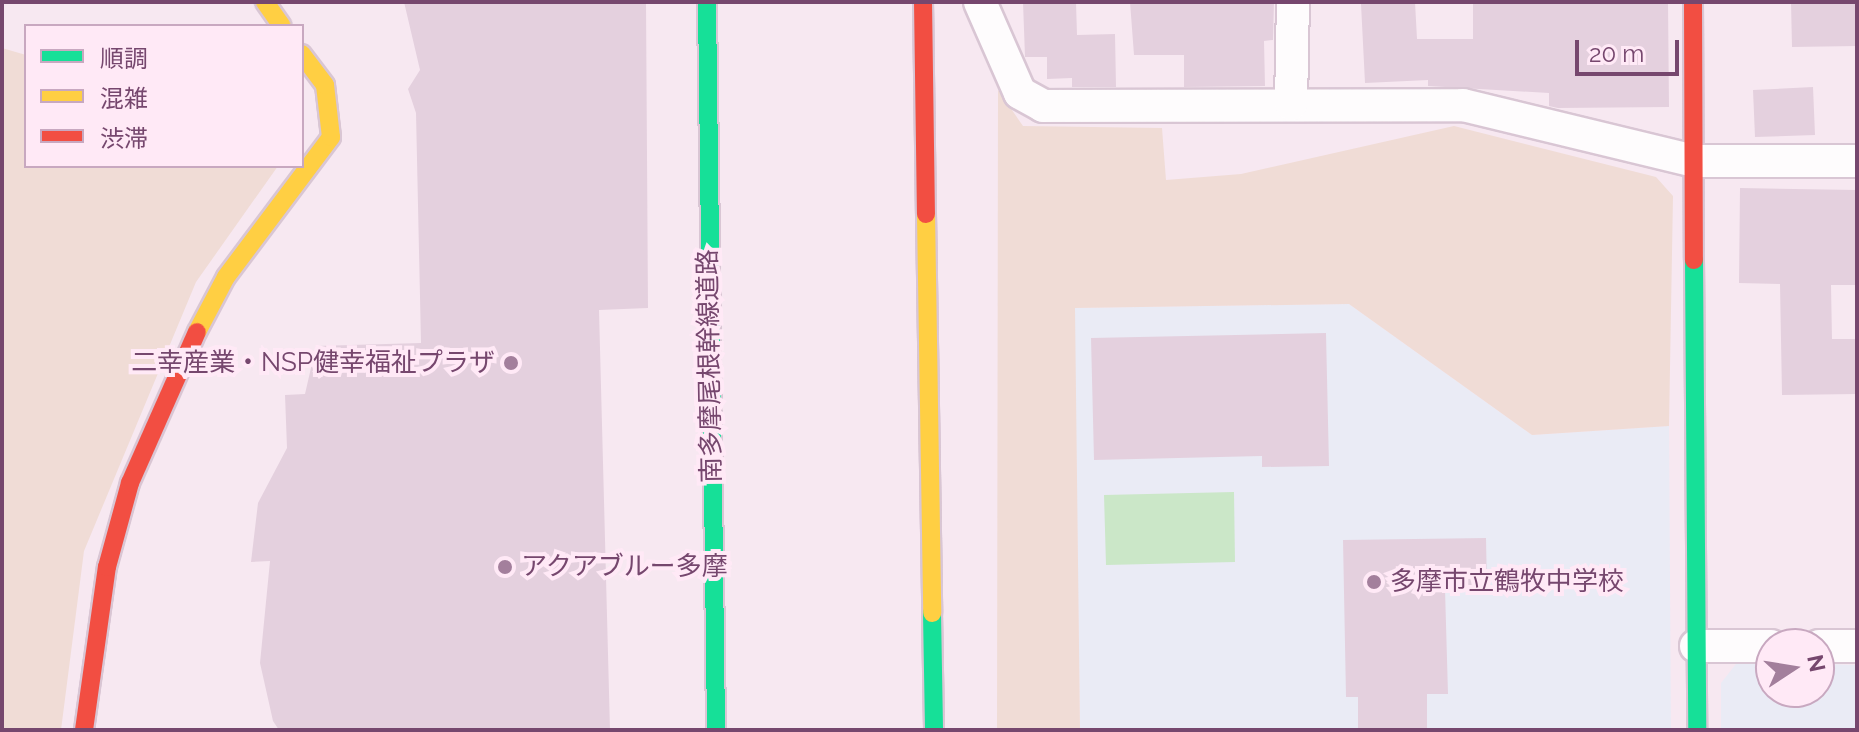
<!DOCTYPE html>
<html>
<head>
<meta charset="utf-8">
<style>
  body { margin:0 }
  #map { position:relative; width:1859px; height:732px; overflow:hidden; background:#f7e8f1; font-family:Raleway,"Noto Sans JP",sans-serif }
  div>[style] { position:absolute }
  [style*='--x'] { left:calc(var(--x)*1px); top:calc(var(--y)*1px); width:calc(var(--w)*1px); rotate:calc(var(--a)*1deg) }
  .education>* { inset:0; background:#eaebf5 }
  .green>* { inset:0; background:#f0dcd6 }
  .water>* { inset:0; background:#cbe7c8 }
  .building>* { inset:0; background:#e4d0de }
  .roads { filter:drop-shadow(2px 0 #d9c6d4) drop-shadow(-2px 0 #d9c6d4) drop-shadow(0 2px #d9c6d4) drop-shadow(0 -2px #d9c6d4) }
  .street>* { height:32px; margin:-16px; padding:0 16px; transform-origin:16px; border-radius:16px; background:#fefcfd }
  .fast>* { height:18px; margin:-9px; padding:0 9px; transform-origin:9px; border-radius:9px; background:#16e098 }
  .slow>* { height:18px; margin:-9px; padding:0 9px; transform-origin:9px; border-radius:9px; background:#ffcf43 }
  .jam>* { height:18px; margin:-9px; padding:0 9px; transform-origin:9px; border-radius:9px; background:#f24e42 }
  .dots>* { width:22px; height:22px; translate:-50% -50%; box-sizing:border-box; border:4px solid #ffe9f6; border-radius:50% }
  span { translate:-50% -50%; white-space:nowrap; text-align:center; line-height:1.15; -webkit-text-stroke:8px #ffe9f6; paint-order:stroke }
  .poi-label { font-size:26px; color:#76476e }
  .right { translate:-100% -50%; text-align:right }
  .left { translate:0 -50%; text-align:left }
  .street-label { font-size:26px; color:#76476e }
  .frame { position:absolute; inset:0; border:4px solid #76476e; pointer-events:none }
  .legend { position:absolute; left:24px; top:24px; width:280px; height:144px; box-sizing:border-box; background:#ffe9f6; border:2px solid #c8a8c0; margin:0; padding:10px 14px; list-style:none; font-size:24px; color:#76476e }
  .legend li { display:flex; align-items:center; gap:16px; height:40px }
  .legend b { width:40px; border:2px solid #c8a8c0 }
  .north { position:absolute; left:1755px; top:628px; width:80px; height:80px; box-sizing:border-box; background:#ffe9f6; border:2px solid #c8a8c0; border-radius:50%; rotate:78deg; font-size:22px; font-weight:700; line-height:32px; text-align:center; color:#76476e }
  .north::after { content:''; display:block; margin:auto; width:28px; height:36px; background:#a37f9c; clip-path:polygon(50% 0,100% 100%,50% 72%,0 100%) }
  .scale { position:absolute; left:1575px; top:40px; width:104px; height:36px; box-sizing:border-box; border:4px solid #76476e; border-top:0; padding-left:10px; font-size:24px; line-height:28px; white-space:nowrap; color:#76476e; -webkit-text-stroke:6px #ffe9f6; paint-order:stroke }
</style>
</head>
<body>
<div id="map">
  <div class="education">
    <div style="clip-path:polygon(1349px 304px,1532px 435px,1669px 426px,1671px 730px,1080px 730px,1074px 308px)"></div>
    <div style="clip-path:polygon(1736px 664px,1771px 664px,1771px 692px,1819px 692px,1819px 664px,1857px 665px,1857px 730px,1721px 730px,1721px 683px)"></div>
  </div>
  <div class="green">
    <div style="clip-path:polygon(2px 48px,26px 55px,26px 166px,278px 166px,196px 282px,84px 551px,61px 730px,2px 730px)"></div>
    <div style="clip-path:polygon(998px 90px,1023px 126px,1162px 128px,1166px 180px,1241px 174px,1454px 126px,1656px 177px,1673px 196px,1669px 426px,1532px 435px,1349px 304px,1075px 308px,1080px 730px,997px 730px)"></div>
  </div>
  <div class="water">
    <div style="clip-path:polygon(1234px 492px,1235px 562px,1106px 565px,1104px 495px)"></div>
  </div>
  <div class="building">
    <div style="clip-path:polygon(404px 2px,646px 2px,648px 308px,599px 310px,610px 730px,279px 730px,273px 721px,260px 663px,270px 561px,251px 562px,258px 503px,287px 448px,285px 395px,305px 394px,316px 346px,421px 343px,416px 113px,408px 89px,420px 70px)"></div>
    <div style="clip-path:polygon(1023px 2px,1076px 2px,1077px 35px,1115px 34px,1116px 87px,1072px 87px,1072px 78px,1047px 79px,1047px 57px,1025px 57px)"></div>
    <div style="clip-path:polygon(1130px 2px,1274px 2px,1273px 40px,1264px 41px,1265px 86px,1184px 87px,1184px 55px,1134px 55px)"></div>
    <div style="clip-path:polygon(1415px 2px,1417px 39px,1473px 39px,1473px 2px,1668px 2px,1669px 107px,1558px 108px,1549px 106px,1549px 93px,1428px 86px,1428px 80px,1365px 83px,1361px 4px)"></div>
    <div style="clip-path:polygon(1791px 2px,1856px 2px,1857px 46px,1792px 47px)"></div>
    <div style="clip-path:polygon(1813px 87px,1815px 135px,1755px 137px,1753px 90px)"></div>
    <div style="clip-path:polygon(1740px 188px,1857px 190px,1857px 285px,1831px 285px,1832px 339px,1857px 339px,1857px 394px,1782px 395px,1780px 284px,1739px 283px)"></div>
    <div style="clip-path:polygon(1326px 333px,1329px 466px,1262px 467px,1262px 456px,1094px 460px,1091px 338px)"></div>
    <div style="clip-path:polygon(1486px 538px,1487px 588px,1445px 589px,1448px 694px,1427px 694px,1427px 730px,1358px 730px,1358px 697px,1346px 697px,1343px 540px)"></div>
  </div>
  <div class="roads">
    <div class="street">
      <div style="--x:980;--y:2;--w:99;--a:66.3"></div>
      <div style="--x:1020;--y:93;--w:26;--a:29"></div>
      <div style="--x:1043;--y:106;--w:420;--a:-0.1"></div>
      <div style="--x:1463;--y:105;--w:238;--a:13.6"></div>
      <div style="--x:1694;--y:161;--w:163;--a:0"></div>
      <div style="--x:1291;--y:104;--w:102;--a:-88.9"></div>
      <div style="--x:1696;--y:646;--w:75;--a:0"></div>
      <div style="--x:1819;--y:646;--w:38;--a:0"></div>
    </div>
    <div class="fast">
      <div style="--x:707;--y:2;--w:728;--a:89.29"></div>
      <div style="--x:1694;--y:260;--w:470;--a:89.6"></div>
      <div style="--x:932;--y:613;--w:117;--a:89"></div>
    </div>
    <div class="slow">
      <div style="--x:265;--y:2;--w:29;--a:55"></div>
      <div style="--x:926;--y:214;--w:399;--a:89.1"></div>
      <div style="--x:197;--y:332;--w:62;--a:-62.2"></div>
      <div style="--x:226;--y:277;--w:175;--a:-53.1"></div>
      <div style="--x:331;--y:137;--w:52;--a:-96.6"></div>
      <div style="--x:325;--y:85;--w:39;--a:-127"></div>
    </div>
    <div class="jam">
      <div style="--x:923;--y:2;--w:212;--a:89.2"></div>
      <div style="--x:1693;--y:2;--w:258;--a:89.8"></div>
      <div style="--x:84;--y:730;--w:165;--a:-82"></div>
      <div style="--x:107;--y:567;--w:87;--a:-74.7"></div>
      <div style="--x:130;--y:483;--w:165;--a:-66.1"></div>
    </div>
  </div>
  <div class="dots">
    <div style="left:511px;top:363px;background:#a37f9c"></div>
    <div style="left:505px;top:567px;background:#a37f9c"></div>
    <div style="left:1374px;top:582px;background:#a37f9c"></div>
  </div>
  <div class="poi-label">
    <span class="right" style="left:495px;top:363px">二幸産業・NSP健幸福祉プラザ</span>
    <span class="left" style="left:521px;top:567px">アクアブルー多摩</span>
    <span class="left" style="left:1390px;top:582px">多摩市立鶴牧中学校</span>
  </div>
  <div class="street-label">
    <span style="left:710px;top:366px;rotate:-91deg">南多摩尾根幹線道路</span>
  </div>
  <div class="frame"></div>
  <ul class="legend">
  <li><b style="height:10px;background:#16e098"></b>順調</li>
  <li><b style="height:10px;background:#ffcf43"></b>混雑</li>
  <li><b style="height:10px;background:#f24e42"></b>渋滞</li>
  </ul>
  <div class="north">N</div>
  <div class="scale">20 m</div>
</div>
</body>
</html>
